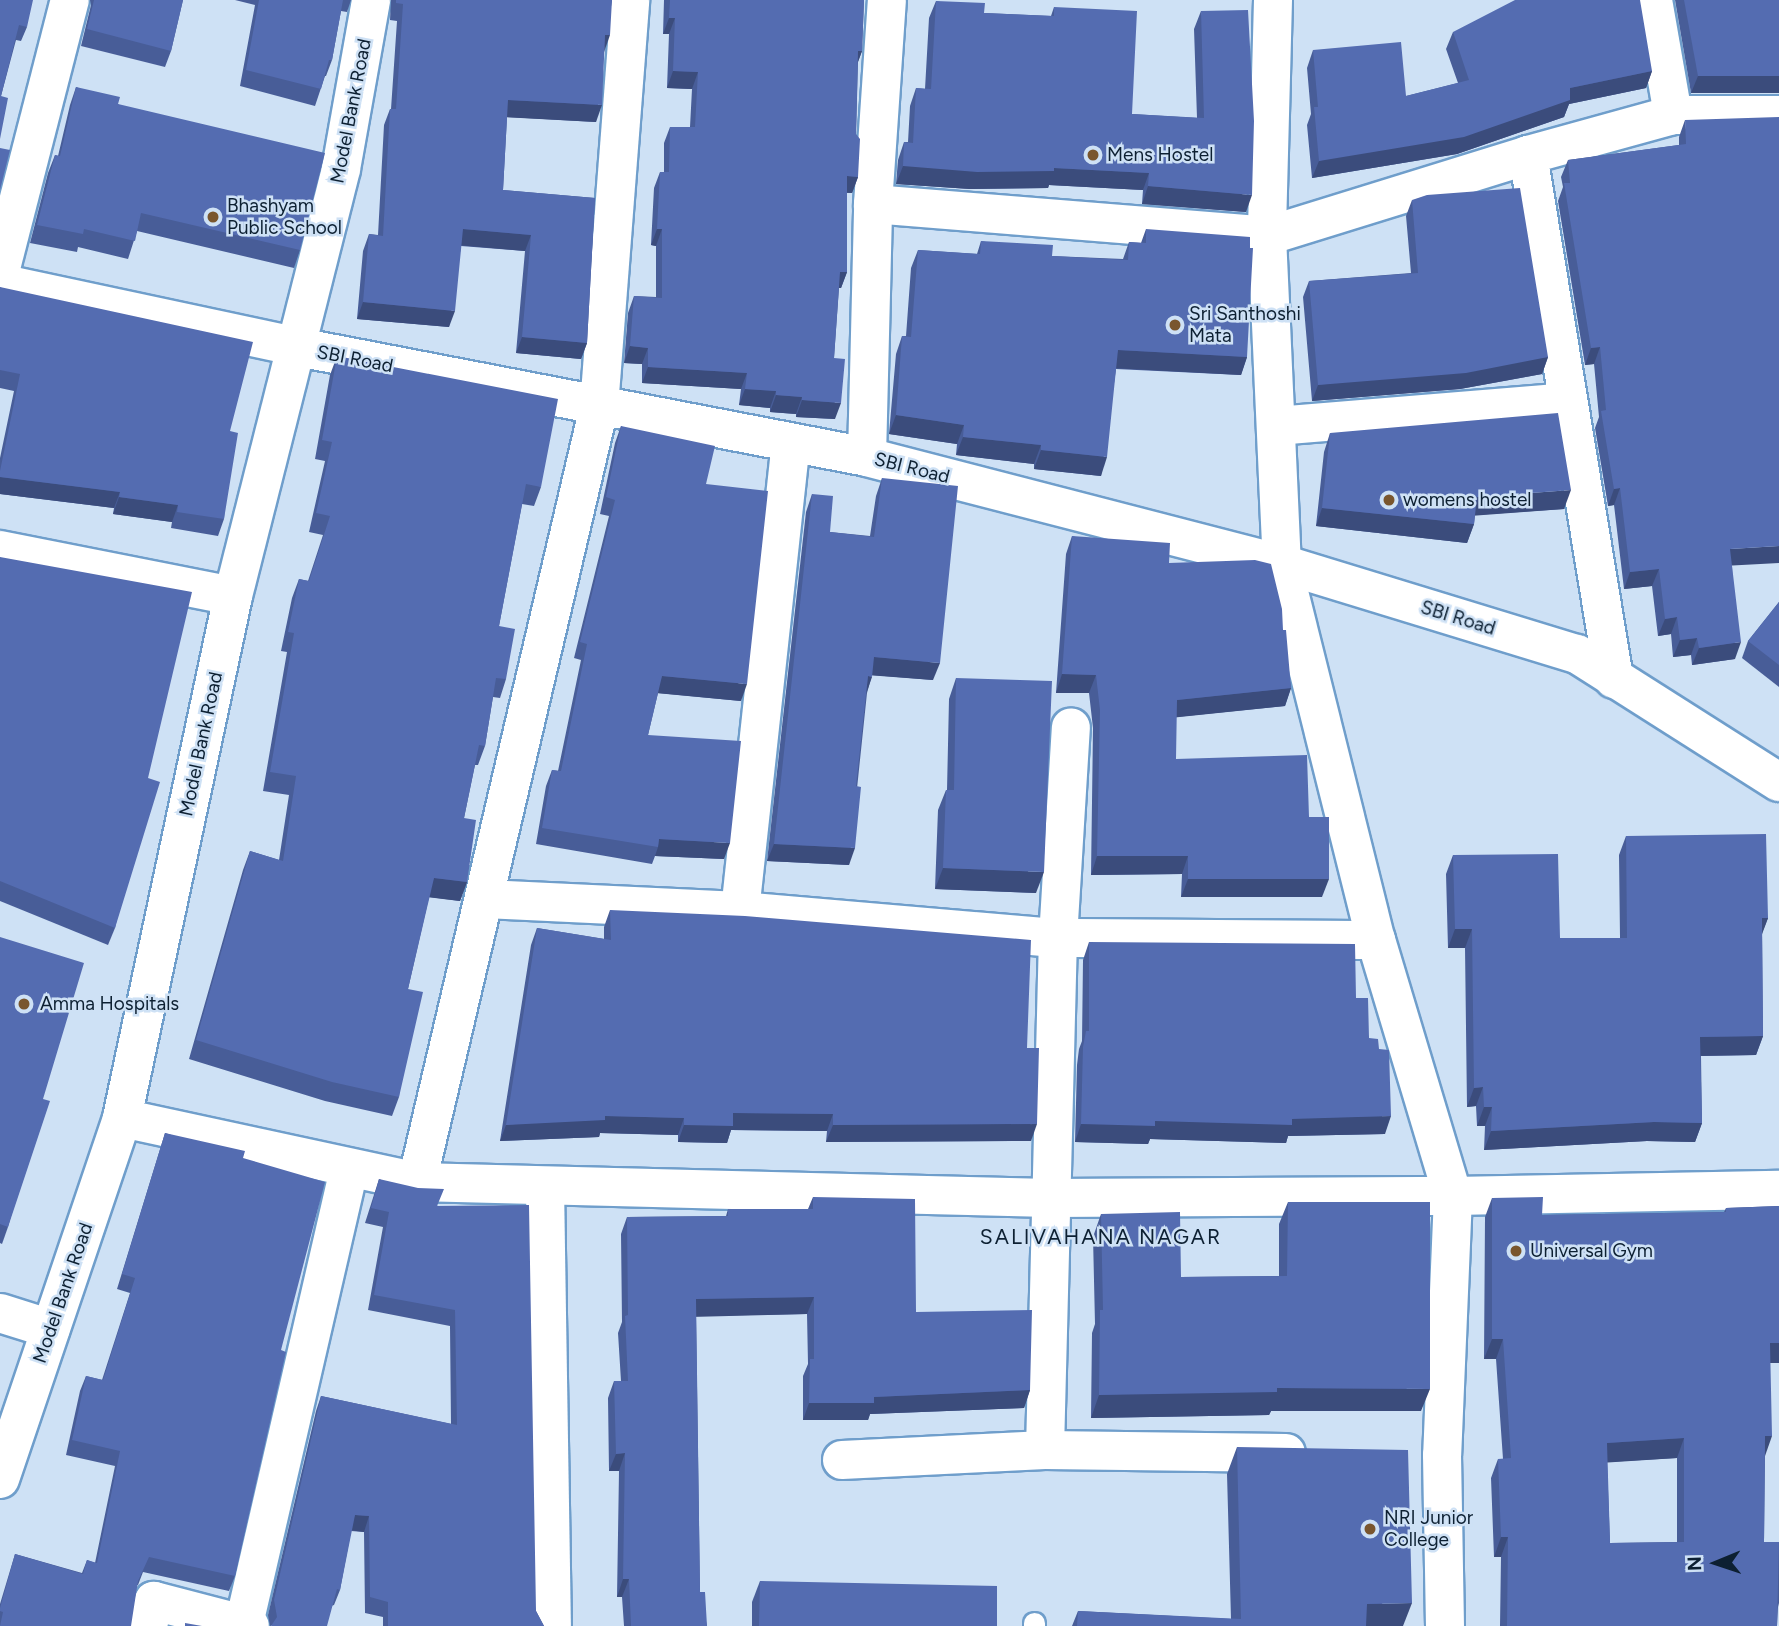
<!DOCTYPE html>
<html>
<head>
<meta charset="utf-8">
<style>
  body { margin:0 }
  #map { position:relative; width:1779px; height:1626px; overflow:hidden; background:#cee1f5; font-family:Figtree,sans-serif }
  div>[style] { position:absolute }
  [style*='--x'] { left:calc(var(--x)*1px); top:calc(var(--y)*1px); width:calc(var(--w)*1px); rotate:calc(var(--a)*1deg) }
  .roads { filter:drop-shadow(2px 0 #6f9ecb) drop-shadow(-2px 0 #6f9ecb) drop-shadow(0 2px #6f9ecb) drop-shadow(0 -2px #6f9ecb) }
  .service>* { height:21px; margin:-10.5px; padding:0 10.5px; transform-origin:10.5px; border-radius:10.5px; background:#fff }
  .minor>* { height:38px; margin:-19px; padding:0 19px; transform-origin:19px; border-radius:19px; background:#fff }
  .wall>* { inset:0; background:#485d98 }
  .shaded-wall>* { inset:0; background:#3b4c7c }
  .building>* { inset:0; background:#546cb1 }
  .dots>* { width:19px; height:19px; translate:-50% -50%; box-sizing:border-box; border:4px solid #cee1f5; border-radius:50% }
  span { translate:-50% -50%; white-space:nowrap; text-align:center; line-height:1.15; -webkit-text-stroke:5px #cee1f5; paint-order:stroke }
  .street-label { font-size:19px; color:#0d2032 }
  .poi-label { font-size:19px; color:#0d2032 }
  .left { translate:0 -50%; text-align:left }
  .neighbourhood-label { font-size:21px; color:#0d2032; letter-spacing:2px }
  .north { position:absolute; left:1681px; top:1528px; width:70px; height:70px; -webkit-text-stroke:5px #cee1f5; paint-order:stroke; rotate:268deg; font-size:19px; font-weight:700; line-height:28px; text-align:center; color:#0d2032 }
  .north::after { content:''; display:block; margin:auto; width:24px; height:32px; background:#0d2032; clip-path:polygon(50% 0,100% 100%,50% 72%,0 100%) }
</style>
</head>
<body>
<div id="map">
  <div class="roads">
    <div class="service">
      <div style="--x:1034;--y:1626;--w:3;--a:-90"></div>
    </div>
    <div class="minor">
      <div style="--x:1273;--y:0;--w:236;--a:91.5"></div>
      <div style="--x:1267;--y:236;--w:328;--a:87.4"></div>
      <div style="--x:1282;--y:564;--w:388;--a:76"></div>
      <div style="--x:1376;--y:940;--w:267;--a:73.3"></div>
      <div style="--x:1453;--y:1196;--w:259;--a:92.4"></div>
      <div style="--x:1442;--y:1455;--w:171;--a:89"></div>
      <div style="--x:1653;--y:0;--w:117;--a:80.1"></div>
      <div style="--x:1528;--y:155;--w:150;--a:-15.4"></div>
      <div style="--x:1673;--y:115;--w:106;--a:0"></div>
      <div style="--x:873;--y:204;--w:395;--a:4.6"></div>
      <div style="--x:1267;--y:236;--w:273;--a:-17.2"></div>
      <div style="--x:1528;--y:155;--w:531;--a:80.68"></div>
      <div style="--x:0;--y:272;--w:281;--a:-75.6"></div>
      <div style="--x:0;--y:283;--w:305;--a:12.1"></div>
      <div style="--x:298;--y:347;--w:580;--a:10.94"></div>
      <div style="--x:867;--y:457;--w:429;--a:14.5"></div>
      <div style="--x:1282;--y:564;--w:308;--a:17"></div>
      <div style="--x:1577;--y:654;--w:239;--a:32.4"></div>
      <div style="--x:1277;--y:426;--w:290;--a:-4.7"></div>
      <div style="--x:867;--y:457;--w:253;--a:-88.6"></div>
      <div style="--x:873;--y:204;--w:204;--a:-86.1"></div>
      <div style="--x:0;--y:550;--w:237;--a:11.2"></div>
      <div style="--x:485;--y:899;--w:255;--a:2.7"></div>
      <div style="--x:740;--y:911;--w:319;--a:4.9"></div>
      <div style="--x:1058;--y:938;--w:318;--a:0.4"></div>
      <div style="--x:740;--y:911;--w:471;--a:-83.8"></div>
      <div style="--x:122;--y:1118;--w:302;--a:12.2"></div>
      <div style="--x:417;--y:1182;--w:633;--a:1.45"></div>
      <div style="--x:1050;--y:1198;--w:403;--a:-0.3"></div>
      <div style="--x:1453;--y:1196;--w:326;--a:-1.1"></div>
      <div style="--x:417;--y:1182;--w:796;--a:-76.78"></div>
      <div style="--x:599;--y:407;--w:408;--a:-85.6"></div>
      <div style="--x:545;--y:1186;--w:440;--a:89.1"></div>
      <div style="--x:0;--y:1313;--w:53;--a:17.4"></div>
      <div style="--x:1045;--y:1450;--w:512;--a:-88.55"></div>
      <div style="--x:1058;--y:938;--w:211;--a:-86.5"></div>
      <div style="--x:842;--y:1460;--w:203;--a:-2.8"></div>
      <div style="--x:1045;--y:1450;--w:241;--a:0.7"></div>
      <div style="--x:0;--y:1479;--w:381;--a:-71.3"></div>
      <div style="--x:122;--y:1118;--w:534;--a:-78"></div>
      <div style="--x:233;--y:596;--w:440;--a:-75.8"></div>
      <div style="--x:341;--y:169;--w:172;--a:-79.9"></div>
      <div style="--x:244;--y:1624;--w:467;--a:-77"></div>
      <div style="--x:148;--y:1626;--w:26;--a:-77"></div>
      <div style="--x:154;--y:1601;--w:99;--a:14.6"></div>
    </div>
  </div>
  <div class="wall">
    <div style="clip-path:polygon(0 0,27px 27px,21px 41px,16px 40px,1px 96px)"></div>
    <div style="clip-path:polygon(90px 0,183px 0,171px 51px,165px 67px,81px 46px,91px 5px)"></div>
    <div style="clip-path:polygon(235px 0,351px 0,347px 12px,341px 11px,332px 60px,326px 76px,325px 76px,315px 106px,240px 86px,255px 5px)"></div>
    <div style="clip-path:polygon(391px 0,612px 0,604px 52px,596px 122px,507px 117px,503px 190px,595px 198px,587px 343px,581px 359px,516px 353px,525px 251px,461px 246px,449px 327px,357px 319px,363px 251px,369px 234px,378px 235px,384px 125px,390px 109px,391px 109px,397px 21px,390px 20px)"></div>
    <div style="clip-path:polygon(664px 0,864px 0,862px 51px,858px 62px,856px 134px,858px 177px,852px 193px,847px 193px,847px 272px,841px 288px,839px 288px,834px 358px,835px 419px,796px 417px,796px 414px,770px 412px,770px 408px,739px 405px,741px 389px,642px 383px,642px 364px,624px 363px,628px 313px,634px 296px,656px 297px,656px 246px,651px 245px,654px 188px,660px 172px,664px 172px,664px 143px,670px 127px,690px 127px,692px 89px,667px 88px,669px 34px,663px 34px)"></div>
    <div style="clip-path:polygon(1675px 0,1779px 0,1779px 93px,1691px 93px)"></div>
    <div style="clip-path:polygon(936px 1px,984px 13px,1051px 16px,1054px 7px,1132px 114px,1197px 118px,1194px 29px,1201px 11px,1246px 212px,1142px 204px,1143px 190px,1049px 185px,1048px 188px,970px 189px,896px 184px,898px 160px,904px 142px,908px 142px,910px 106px,916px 88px,925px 89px,929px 18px)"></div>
    <div style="clip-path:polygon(1453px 32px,1652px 71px,1646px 88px,1569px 104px,1564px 117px,1457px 154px,1312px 178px,1307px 125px,1311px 114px,1307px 68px,1313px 50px,1406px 96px,1458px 83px,1446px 49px)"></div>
    <div style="clip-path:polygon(76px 87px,118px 104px,300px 250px,294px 268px,137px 231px,128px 259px,78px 247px,77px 252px,30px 243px,48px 173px,55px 155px,58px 156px,70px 105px)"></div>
    <div style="clip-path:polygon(1685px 120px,1732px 566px,1735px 659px,1692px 665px,1691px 655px,1673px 657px,1671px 634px,1658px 636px,1652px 586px,1624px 589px,1614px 505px,1608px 506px,1595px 428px,1599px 417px,1594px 364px,1585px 365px,1558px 201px,1563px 187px,1561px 177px,1568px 160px,1679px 145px,1679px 137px)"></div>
    <div style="clip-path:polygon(1412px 200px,1548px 357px,1542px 374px,1460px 389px,1312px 401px,1303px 297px,1309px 281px,1411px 273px,1406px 216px)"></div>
    <div style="clip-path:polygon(1146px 229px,1247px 357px,1241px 375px,1116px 369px,1101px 476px,1034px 469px,1034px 464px,956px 455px,957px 444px,889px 434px,896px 354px,902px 336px,906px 336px,911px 268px,918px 250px,977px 254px,981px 241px,1052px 256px,1123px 259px,1129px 242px,1141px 243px)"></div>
    <div style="clip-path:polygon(0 287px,230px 431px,224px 519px,218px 536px,171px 528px,172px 522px,113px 514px,114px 508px,0 494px,0 458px,14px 391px,0 388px)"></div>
    <div style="clip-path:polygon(337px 356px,541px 487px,534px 506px,522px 504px,499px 626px,506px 679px,500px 698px,493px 697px,485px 746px,478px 765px,475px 765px,464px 818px,467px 882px,460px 901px,429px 897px,408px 989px,399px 1097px,392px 1116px,325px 1101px,189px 1059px,243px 870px,250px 851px,279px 860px,289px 795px,263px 791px,287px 652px,281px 651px,292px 598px,299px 579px,308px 581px,323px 535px,309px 532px,325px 461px,315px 459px,330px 375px)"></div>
    <div style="clip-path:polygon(621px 426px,706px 484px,741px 701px,658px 693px,648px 735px,724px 859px,655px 856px,652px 864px,536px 844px,546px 786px,552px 770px,558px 771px,581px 660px,574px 658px,609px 516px,600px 514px,615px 443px)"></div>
    <div style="clip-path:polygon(1330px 433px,1564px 509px,1475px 515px,1474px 524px,1467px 543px,1316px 526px,1324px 452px)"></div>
    <div style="clip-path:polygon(882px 478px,933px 680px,872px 675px,867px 693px,849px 865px,767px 861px,806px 512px,812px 494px,830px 532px,870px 536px,876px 496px)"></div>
    <div style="clip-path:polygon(1072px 536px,1169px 563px,1283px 630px,1291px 688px,1285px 706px,1176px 717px,1176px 759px,1309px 817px,1322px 897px,1181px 897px,1182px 874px,1091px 875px,1093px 728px,1089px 693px,1056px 693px,1066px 554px)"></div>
    <div style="clip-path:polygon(0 557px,148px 778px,115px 928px,108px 945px,0 901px)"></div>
    <div style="clip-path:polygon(1779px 602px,1779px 687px,1742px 658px,1748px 641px)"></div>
    <div style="clip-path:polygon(956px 678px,1036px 893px,935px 889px,938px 810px,946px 790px,947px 790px,949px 699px)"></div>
    <div style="clip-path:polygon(1626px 836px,1768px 918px,1762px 933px,1763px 1036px,1756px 1055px,1701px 1056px,1702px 1123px,1695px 1142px,1647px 1141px,1484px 1150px,1485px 1126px,1477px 1126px,1476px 1106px,1467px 1107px,1465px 948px,1448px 948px,1446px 874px,1453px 855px,1560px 938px,1620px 938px,1619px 855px)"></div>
    <div style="clip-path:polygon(610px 910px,1027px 1048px,1031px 1141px,826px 1142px,827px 1131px,731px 1130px,727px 1143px,678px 1142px,678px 1135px,600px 1133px,599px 1137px,500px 1141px,531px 945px,537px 928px,604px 939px,604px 927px)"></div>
    <div style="clip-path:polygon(0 937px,43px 1099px,8px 1227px,2px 1244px,0 1243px)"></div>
    <div style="clip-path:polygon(1089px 942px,1356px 998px,1369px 1038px,1385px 1134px,1288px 1136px,1286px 1143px,1150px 1139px,1148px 1144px,1075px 1142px,1077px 1065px,1079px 1049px,1082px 1041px,1083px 960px)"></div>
    <div style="clip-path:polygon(165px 1133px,243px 1158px,281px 1350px,235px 1576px,229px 1591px,143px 1572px,138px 1585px,0 1626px,0 1604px,15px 1554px,82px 1573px,87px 1560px,95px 1563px,115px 1466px,66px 1455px,80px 1391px,86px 1376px,102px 1380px,130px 1293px,117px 1289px)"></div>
    <div style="clip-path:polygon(379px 1179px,438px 1206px,536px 1611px,544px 1626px,383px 1626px,383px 1617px,365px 1613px,364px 1532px,351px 1531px,340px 1590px,334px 1605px,270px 1626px,268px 1615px,316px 1411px,321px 1396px,451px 1424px,450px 1326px,368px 1310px,383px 1227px,365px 1223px)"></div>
    <div style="clip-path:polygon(813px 1197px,916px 1312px,1030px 1390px,1024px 1408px,870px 1414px,868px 1420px,803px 1420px,803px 1376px,808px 1364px,807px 1314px,696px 1316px,700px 1592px,707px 1626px,624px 1626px,622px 1597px,617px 1597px,619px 1471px,609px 1471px,608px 1398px,614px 1381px,621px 1381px,618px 1333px,622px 1322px,621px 1234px,627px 1217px,726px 1216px,728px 1209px,808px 1209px)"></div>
    <div style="clip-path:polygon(evenodd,1492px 1198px,1542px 1215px,1724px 1212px,1726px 1208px,1779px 1206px,1779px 1363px,1770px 1363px,1765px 1455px,1764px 1542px,1779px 1542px,1779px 1603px,1778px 1607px,1777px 1626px,1500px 1626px,1501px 1557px,1494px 1557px,1491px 1478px,1498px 1459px,1503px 1459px,1496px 1359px,1484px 1359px,1485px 1217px,1492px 1198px,1677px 1458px,1677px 1542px,1610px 1543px,1607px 1462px,1677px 1458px)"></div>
    <div style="clip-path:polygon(1288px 1202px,1421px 1411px,1271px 1411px,1269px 1415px,1091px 1418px,1092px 1333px,1095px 1324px,1093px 1237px,1101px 1214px,1181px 1277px,1279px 1276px,1279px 1224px)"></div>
    <div style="clip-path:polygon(1237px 1447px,1403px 1626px,1072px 1626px,1078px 1611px,1231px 1619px,1227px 1474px)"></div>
    <div style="clip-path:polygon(760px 1581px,997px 1626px,752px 1626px,752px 1602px)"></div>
  </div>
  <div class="shaded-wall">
    <div style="clip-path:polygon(669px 18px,675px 18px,669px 34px,663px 34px)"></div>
    <div style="clip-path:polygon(605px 35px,610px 35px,604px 52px)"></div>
    <div style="clip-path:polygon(858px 51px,862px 51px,856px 67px)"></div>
    <div style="clip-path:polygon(673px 71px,698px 72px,692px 89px,667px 88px)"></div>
    <div style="clip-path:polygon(1652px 71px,1646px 88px,1569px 104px,1564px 117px,1457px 154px,1312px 178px,1319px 161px,1570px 88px)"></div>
    <div style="clip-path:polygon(1698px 76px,1779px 76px,1779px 93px,1691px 93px)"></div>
    <div style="clip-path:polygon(508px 100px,602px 105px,596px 122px,502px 117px)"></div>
    <div style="clip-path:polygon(903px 166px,1054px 168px,1149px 173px,1143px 190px,1049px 185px,1048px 188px,970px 189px,896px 184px)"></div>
    <div style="clip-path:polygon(847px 176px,858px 177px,852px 193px,841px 192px)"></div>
    <div style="clip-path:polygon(1148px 186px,1252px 195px,1246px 212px,1142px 204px)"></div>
    <div style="clip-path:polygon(463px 229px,531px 235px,525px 251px,457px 245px)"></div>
    <div style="clip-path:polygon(657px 229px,662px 229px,656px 246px,651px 245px)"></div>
    <div style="clip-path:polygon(840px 272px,847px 272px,841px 288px,834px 288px)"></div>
    <div style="clip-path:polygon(363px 302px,455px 311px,449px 327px,357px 319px)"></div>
    <div style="clip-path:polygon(522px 337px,587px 343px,581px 359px,516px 353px)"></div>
    <div style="clip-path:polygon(630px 346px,648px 348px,642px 364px,624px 363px)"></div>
    <div style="clip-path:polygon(1600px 347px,1594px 364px,1585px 365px,1591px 348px)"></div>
    <div style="clip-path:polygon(1118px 350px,1247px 357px,1241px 375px,1112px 368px)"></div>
    <div style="clip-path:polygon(1548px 357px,1542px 374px,1460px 389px,1312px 401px,1318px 385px)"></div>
    <div style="clip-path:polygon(648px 367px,747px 373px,741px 389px,642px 383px)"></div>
    <div style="clip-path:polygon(745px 389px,776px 391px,770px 408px,739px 405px)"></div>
    <div style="clip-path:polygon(776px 395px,802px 397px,796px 414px,770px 412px)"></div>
    <div style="clip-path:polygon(802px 400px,841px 403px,835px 419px,796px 417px)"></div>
    <div style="clip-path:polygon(896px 415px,964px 425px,957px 444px,889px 434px)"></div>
    <div style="clip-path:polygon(963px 437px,1041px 445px,1034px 464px,956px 455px)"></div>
    <div style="clip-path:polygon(1041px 450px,1107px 457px,1101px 476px,1034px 469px)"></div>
    <div style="clip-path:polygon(0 477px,120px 492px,114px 508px,0 494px)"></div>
    <div style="clip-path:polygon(1620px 488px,1614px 505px,1608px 506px,1614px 489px)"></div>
    <div style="clip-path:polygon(1571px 490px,1564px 509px,1470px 516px,1477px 497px)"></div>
    <div style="clip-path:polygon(119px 497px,178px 505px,172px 522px,113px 514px)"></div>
    <div style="clip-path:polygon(1322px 508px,1474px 524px,1467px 543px,1316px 526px)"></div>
    <div style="clip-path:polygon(1779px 546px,1779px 563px,1723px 566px,1730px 549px)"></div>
    <div style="clip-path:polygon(1659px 569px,1652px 586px,1624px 589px,1630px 572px)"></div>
    <div style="clip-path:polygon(1677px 617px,1671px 634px,1658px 636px,1665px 619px)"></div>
    <div style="clip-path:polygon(1697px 638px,1691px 655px,1673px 657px,1680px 640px)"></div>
    <div style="clip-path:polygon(1741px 642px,1735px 659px,1692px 665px,1699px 648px)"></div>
    <div style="clip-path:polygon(874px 657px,940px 663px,933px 680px,867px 675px)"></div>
    <div style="clip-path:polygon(1062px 674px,1096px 675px,1089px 693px,1056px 693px)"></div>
    <div style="clip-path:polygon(662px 676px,747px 684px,741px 701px,656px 693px)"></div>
    <div style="clip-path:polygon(868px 676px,872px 677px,866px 694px)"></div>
    <div style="clip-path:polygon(1291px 688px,1285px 706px,1170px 718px,1177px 700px)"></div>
    <div style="clip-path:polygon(659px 839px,730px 843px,724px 859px,655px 856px,658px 847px)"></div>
    <div style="clip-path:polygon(774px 844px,855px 848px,849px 865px,767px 861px)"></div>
    <div style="clip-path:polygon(1097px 856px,1188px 856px,1182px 874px,1091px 875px)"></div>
    <div style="clip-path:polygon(943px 868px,1044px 872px,1036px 893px,935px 889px)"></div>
    <div style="clip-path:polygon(434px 878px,467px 882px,460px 901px,427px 897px)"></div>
    <div style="clip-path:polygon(1188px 879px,1329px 879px,1322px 897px,1181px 897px)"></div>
    <div style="clip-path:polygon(1762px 918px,1768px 918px,1761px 937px)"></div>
    <div style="clip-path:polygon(1455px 929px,1472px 929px,1465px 948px,1448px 948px)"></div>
    <div style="clip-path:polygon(1763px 1036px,1756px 1055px,1694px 1056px,1700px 1037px)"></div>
    <div style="clip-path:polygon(1483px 1087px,1476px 1106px,1467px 1107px,1474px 1088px)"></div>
    <div style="clip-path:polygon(1484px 1107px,1492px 1107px,1485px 1126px,1477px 1126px)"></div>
    <div style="clip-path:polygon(733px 1113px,833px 1114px,827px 1131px,731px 1130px,727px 1143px,678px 1142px,684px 1125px)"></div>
    <div style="clip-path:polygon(605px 1116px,684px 1118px,678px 1135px,600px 1133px,599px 1137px,500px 1141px,506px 1125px)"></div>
    <div style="clip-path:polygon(1391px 1116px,1385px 1134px,1288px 1136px,1286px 1143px,1150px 1139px,1148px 1144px,1075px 1142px,1081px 1124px,1155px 1121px)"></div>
    <div style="clip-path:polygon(1654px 1122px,1702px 1123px,1695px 1142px,1647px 1141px,1484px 1150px,1491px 1131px)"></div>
    <div style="clip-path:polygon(1037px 1124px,1031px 1141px,826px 1142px,833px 1125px)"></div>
    <div style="clip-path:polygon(814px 1297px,807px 1314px,690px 1317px,696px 1299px)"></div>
    <div style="clip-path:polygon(1492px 1339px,1503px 1339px,1496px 1359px,1484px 1359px)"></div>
    <div style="clip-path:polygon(1770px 1343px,1779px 1343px,1779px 1363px,1762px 1363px)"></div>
    <div style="clip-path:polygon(1277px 1388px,1430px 1389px,1421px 1411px,1271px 1411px,1269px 1415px,1091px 1418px,1099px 1395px)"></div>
    <div style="clip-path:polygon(1030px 1390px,1024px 1408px,870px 1414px,868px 1420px,803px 1420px,809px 1403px,874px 1397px)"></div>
    <div style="clip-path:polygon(1765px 1436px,1772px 1436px,1765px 1456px)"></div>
    <div style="clip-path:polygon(1684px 1438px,1677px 1458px,1600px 1463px,1607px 1443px)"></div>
    <div style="clip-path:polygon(625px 1453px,619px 1471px,609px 1471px,616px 1454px)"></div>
    <div style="clip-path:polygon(355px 1515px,369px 1516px,364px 1532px,349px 1530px)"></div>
    <div style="clip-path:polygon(1501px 1537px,1508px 1537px,1501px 1557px,1494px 1557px)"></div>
    <div style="clip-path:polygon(623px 1579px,629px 1579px,622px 1597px,617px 1597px)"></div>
    <div style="clip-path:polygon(1412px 1603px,1403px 1626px,1359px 1626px,1367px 1604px)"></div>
  </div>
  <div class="building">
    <div style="clip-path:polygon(0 0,33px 0,27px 27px,19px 25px,1px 96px,8px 98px,0 139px)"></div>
    <div style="clip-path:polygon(94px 0,183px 0,171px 51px,87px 29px)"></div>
    <div style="clip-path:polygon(259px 0,343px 0,332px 60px,329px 60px,321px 89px,246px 70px)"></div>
    <div style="clip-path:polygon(396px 0,612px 0,610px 35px,605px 35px,602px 105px,508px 100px,503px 190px,595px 198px,587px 343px,522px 337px,531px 235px,463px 229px,455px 311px,363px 302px,369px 234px,383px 236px,390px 109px,396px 109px,403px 4px,396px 3px)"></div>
    <div style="clip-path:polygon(670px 0,864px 0,862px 51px,858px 51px,856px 134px,860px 139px,858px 177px,847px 176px,847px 272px,840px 272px,834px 358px,845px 359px,841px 403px,802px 400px,802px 397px,776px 395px,776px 391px,745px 389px,747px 373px,648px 367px,648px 348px,630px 346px,634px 296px,662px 298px,662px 229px,657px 229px,660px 172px,669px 172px,670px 127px,695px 127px,698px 72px,673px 71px,675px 18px,669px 18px)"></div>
    <div style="clip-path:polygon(1515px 0,1640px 0,1652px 71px,1570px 88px,1570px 100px,1464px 137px,1319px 161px,1314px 107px,1318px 107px,1313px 50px,1401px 42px,1406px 96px,1469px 80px,1453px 32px)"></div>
    <div style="clip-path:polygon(1684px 0,1779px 0,1779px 76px,1698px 76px)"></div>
    <div style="clip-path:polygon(936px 1px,985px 3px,984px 13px,1054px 16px,1054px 7px,1137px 11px,1132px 114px,1204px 118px,1201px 11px,1248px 10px,1254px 121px,1252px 195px,1148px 186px,1149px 173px,1054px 168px,1054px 171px,977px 172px,903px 166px,904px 142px,913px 143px,916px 88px,931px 89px)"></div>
    <div style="clip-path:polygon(76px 87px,120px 97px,118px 104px,325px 153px,300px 250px,141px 213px,135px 241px,84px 229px,83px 234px,37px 225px,55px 155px,60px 156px)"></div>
    <div style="clip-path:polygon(1779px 117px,1779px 546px,1730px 549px,1741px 642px,1699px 648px,1697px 638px,1680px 640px,1677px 617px,1665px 619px,1659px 569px,1630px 572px,1620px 488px,1614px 489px,1601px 411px,1606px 410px,1600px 347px,1591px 348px,1564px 183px,1570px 183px,1568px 160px,1686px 144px,1685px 120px)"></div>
    <div style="clip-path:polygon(0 148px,10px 150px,0 190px)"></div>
    <div style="clip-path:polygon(1520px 188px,1548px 357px,1466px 373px,1318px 385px,1309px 281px,1418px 273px,1412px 200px,1427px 195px)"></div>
    <div style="clip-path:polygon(1146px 229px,1250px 237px,1250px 248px,1253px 248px,1247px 357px,1118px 350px,1107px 457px,1041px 450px,1041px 445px,963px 437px,964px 425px,896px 415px,902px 336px,911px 337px,918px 250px,980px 254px,981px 241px,1053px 245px,1052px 256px,1128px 260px,1129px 242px,1146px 243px)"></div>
    <div style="clip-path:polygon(0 287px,253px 342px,230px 431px,238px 433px,224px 519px,177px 512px,178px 505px,119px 497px,120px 492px,0 477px,0 471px,20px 374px,0 370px)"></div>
    <div style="clip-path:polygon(337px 356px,558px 399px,541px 487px,526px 484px,499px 626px,515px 629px,506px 679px,496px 678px,485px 746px,479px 745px,464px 818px,476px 820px,467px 882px,434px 878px,408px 989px,423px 992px,399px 1097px,332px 1082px,196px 1040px,250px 851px,283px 861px,296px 776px,270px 772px,294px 633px,288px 632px,299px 579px,309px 581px,330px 516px,316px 513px,332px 442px,322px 440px)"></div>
    <div style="clip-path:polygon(1558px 413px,1571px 490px,1477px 497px,1474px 524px,1322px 508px,1330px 433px)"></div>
    <div style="clip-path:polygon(621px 426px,715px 446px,706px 484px,768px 491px,747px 684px,662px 676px,648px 735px,741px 741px,730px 843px,659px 839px,658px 847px,542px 828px,552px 770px,561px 771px,587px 644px,580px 642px,615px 500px,606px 497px)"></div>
    <div style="clip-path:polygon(882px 478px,958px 486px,940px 663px,874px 657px,872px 677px,868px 676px,856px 786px,861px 787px,855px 848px,774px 844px,812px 494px,833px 496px,830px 532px,874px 537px)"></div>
    <div style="clip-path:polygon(1072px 536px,1170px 543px,1169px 563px,1255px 560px,1271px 564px,1282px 609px,1283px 630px,1286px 630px,1291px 688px,1177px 700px,1176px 759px,1307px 755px,1309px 817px,1329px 817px,1329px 879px,1188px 879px,1188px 856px,1097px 856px,1100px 710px,1096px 675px,1062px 674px)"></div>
    <div style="clip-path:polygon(0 557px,192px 592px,148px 778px,160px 782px,115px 928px,0 881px)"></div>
    <div style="clip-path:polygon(1779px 602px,1779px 665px,1748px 641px)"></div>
    <div style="clip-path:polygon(956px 678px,1052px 681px,1044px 872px,943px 868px,946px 790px,954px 790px)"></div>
    <div style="clip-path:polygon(1766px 834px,1768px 918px,1762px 918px,1763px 1036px,1700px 1037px,1702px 1123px,1654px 1122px,1491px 1131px,1492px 1107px,1484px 1107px,1483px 1087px,1474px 1088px,1472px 929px,1455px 929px,1453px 855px,1558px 854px,1560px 938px,1627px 938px,1626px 836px)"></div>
    <div style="clip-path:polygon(610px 910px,745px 916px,1031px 940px,1027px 1048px,1039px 1048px,1037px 1124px,833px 1125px,833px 1114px,733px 1113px,733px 1126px,684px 1125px,684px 1118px,605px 1116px,605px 1120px,506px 1125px,537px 928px,611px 940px)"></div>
    <div style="clip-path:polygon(0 937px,84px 963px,43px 1099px,50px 1101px,8px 1227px,0 1224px)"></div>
    <div style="clip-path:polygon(1089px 942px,1355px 944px,1356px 998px,1368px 998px,1369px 1038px,1378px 1039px,1379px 1049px,1389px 1050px,1391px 1116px,1292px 1119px,1292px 1125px,1155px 1121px,1155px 1126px,1081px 1124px,1083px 1047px,1086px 1031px,1089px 1031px)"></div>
    <div style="clip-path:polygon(165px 1133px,245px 1151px,243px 1158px,325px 1182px,281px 1350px,286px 1352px,235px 1576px,149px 1557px,138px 1581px,131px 1626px,0 1626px,3px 1612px,0 1611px,0 1608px,15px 1554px,83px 1574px,87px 1560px,97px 1563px,120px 1451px,72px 1440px,86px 1376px,103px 1380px,135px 1278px,122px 1274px)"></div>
    <div style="clip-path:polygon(379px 1179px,418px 1188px,444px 1189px,437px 1206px,529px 1205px,536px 1611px,544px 1626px,388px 1626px,388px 1602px,370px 1597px,369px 1516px,355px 1515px,340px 1590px,337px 1589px,327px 1626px,271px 1626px,277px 1617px,274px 1600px,321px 1396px,457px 1425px,455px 1310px,374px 1295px,389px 1212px,371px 1208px)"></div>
    <div style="clip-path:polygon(813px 1197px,915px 1199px,916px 1312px,1032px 1310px,1030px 1390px,874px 1397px,874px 1403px,809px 1403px,810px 1359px,814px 1359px,814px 1297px,696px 1299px,700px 1592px,705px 1592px,707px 1626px,631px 1626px,629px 1579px,623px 1579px,625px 1453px,616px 1454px,614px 1381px,628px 1381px,625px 1316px,628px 1315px,627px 1217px,728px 1216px,728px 1209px,813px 1209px)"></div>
    <div style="clip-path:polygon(evenodd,1543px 1197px,1542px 1215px,1726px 1212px,1726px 1208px,1779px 1206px,1779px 1343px,1770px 1343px,1772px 1436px,1765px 1436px,1764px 1542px,1779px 1542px,1777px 1626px,1507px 1626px,1508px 1537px,1501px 1537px,1498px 1459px,1511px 1458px,1503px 1339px,1492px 1339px,1492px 1198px,1543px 1197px,1684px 1438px,1684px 1542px,1610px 1543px,1607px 1443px,1684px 1438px)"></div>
    <div style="clip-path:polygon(1288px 1202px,1430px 1202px,1430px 1389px,1277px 1388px,1277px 1392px,1099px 1395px,1100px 1310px,1103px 1310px,1101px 1214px,1180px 1212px,1181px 1277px,1287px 1276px)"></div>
    <div style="clip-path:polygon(1237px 1447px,1408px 1450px,1412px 1603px,1367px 1604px,1366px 1626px,1077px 1626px,1078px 1611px,1241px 1619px)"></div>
    <div style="clip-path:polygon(760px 1581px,997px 1586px,997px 1626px,759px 1626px)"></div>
    <div style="clip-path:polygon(185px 1623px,202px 1626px,185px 1626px)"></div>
  </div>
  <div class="dots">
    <div style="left:1093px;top:155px;background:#79562e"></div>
    <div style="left:213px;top:217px;background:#79562e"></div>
    <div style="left:1175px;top:325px;background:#79562e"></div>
    <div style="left:1389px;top:500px;background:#79562e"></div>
    <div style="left:24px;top:1004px;background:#79562e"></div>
    <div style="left:1516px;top:1251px;background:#79562e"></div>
    <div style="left:1370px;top:1529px;background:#79562e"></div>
  </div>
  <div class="street-label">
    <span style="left:351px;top:111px;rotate:-79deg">Model Bank Road</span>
    <span style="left:355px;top:359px;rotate:11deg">SBI Road</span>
    <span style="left:912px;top:468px;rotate:14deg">SBI Road</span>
    <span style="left:1458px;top:618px;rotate:17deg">SBI Road</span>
    <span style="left:201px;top:744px;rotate:-78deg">Model Bank Road</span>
    <span style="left:63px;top:1293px;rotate:-71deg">Model Bank Road</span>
  </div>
  <div class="poi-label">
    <span class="left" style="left:1107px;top:155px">Mens Hostel</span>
    <span class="left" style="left:227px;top:217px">Bhashyam<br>Public School</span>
    <span class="left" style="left:1189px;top:325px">Sri Santhoshi<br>Mata</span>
    <span class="left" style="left:1403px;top:500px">womens hostel</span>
    <span class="left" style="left:40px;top:1004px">Amma Hospitals</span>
    <span class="left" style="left:1530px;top:1251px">Universal Gym</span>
    <span class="left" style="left:1384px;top:1529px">NRI Junior<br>College</span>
  </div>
  <div class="neighbourhood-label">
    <span style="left:1101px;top:1237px">SALIVAHANA NAGAR</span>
  </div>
  <div class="north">N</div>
</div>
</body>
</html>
